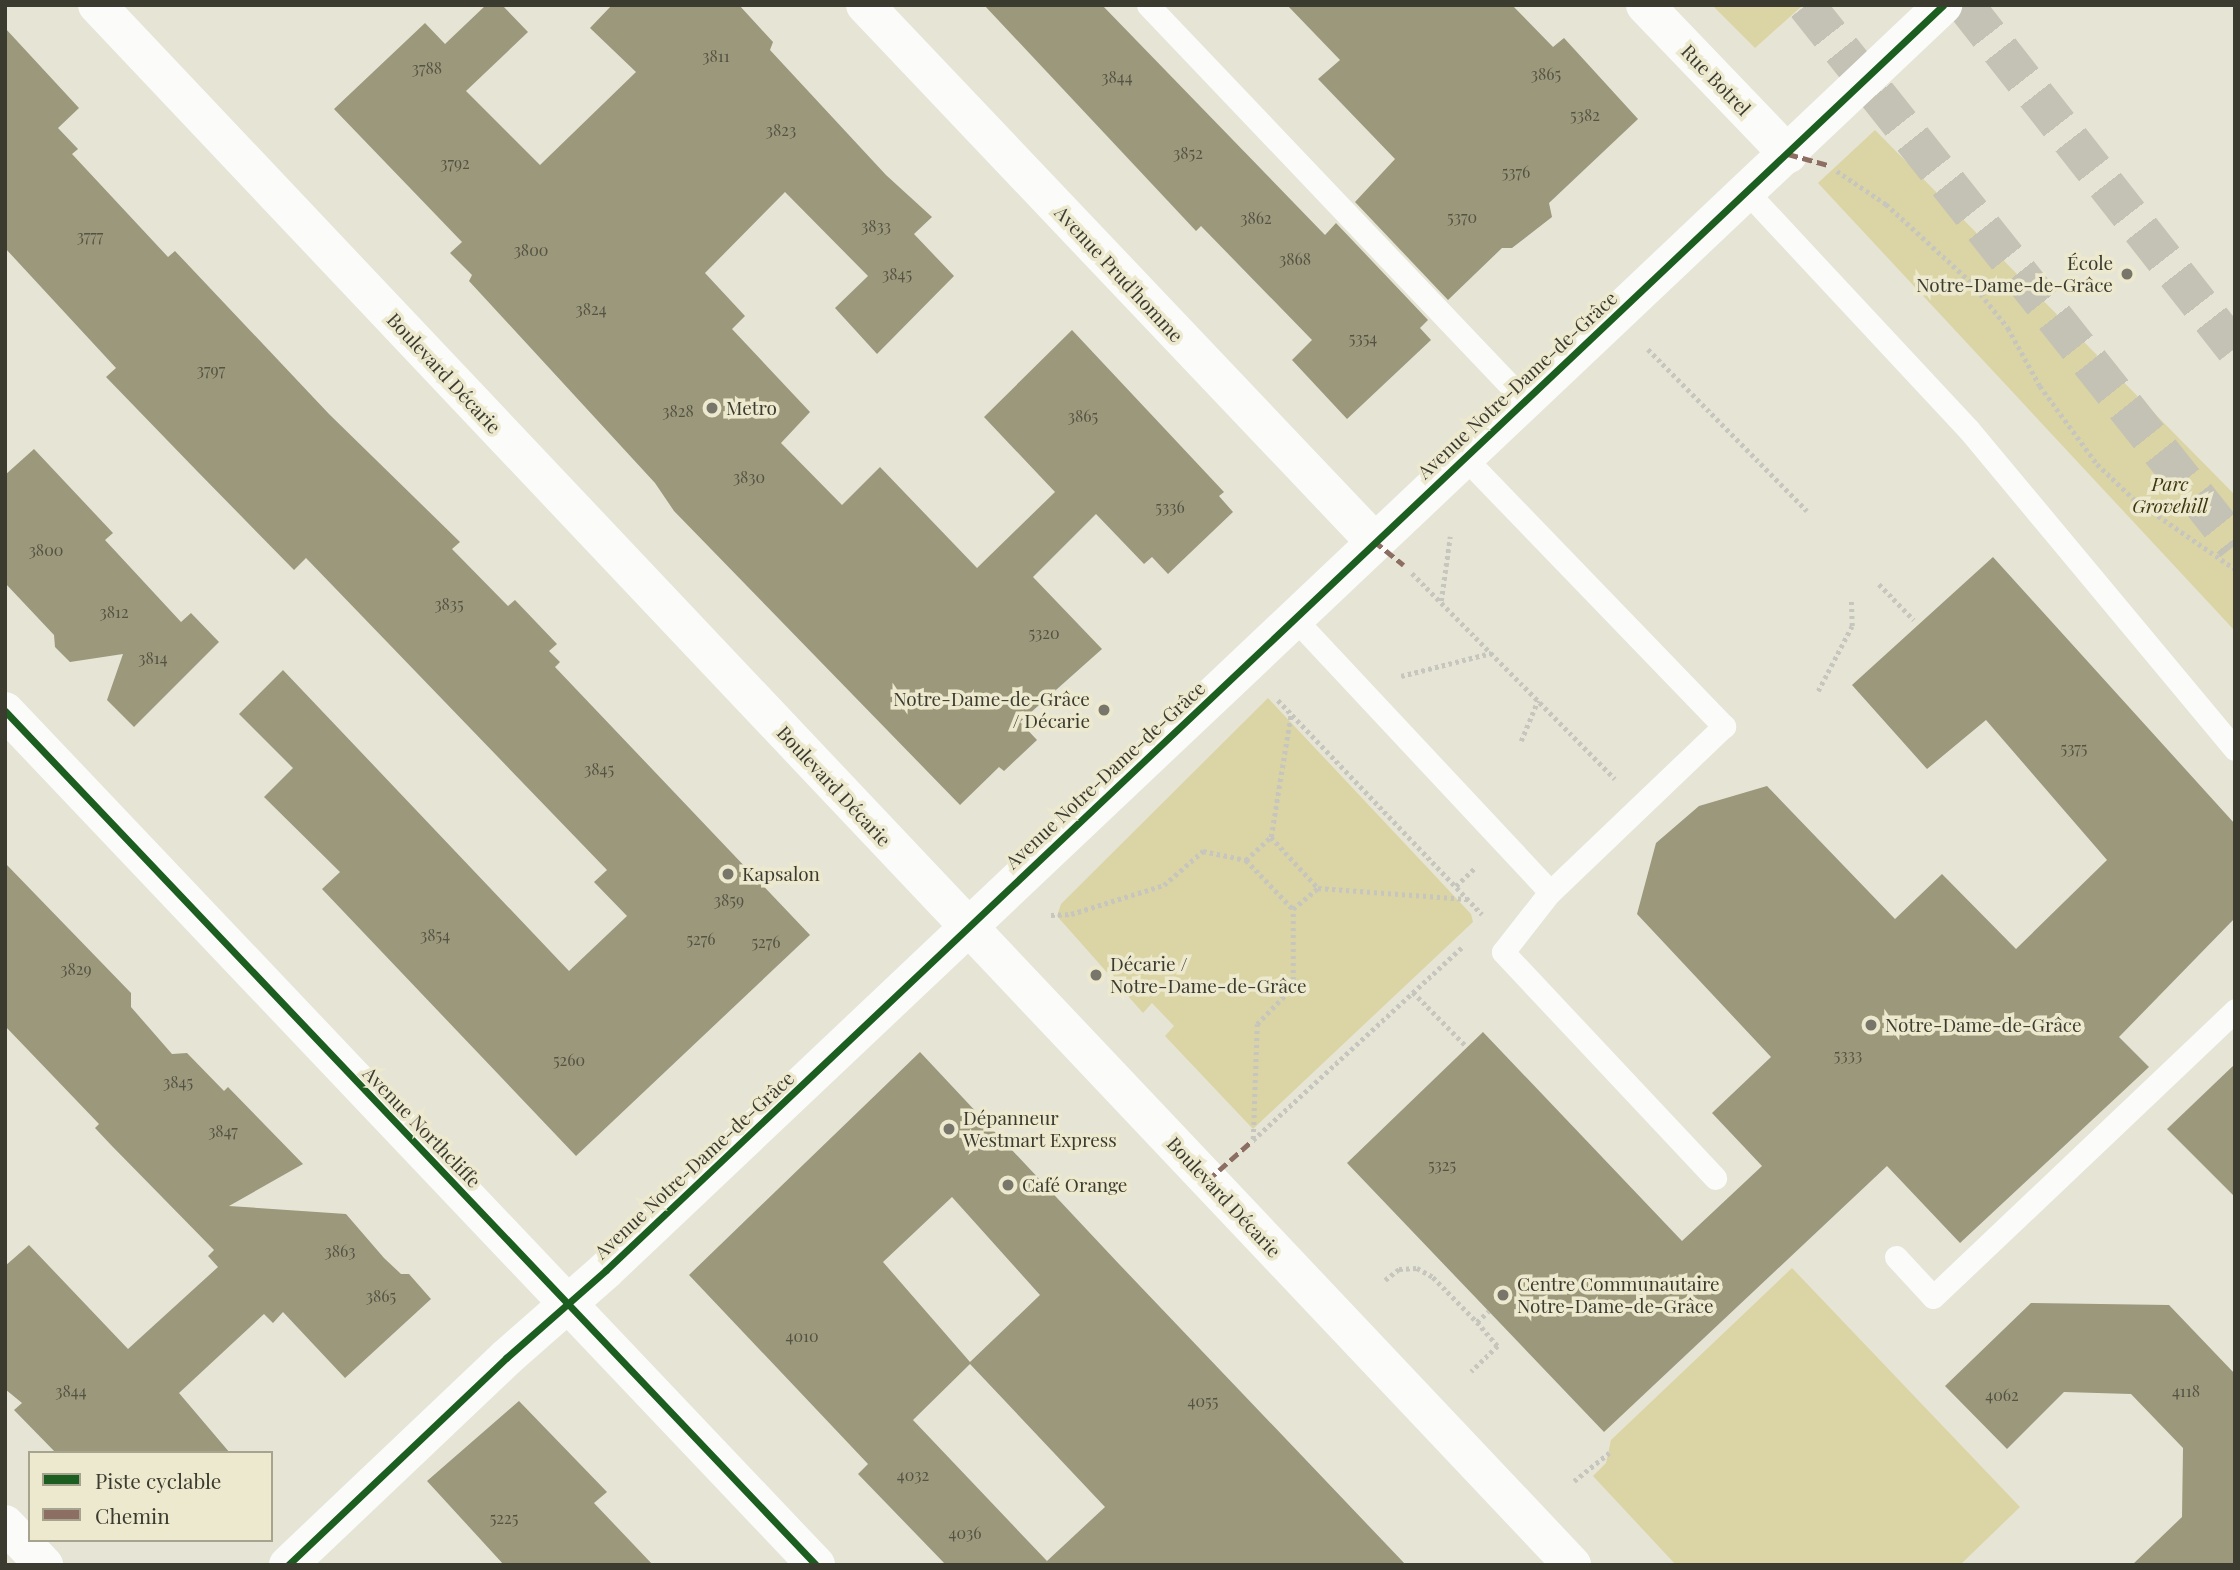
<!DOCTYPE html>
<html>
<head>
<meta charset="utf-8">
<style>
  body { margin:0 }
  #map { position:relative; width:2240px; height:1570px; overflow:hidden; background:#e6e4d5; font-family:"Playfair Display",serif }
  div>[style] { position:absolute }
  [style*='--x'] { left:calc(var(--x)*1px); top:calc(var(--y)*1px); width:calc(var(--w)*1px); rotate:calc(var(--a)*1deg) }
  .green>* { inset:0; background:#dbd4a5 }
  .building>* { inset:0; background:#9c987c }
  .motorway-tunnel>* { height:38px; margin-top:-19px; transform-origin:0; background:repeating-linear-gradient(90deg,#c4c2b4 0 38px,transparent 0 57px) }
  .path>* { height:4.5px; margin-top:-2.25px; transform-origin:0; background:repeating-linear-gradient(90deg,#c6c6bf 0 3.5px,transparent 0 7px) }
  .service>* { height:23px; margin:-11.5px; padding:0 11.5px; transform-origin:11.5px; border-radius:11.5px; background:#fbfbf9 }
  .minor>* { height:38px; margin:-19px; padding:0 19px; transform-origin:19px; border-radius:19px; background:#fbfbf9 }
  .secondary>* { height:38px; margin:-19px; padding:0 19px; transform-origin:19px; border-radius:19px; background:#fbfbf9 }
  .quiet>* { height:5px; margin-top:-2.5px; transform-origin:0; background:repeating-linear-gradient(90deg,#8d6e63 0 10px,transparent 0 15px) }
  .cycleway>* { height:7px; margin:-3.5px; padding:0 3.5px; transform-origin:3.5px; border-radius:3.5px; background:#1b5e20 }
  .dots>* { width:19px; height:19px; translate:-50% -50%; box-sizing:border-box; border:4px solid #ede9ce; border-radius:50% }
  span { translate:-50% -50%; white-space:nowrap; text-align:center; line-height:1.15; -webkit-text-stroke:7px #ede9ce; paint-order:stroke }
  .number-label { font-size:16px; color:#545243 }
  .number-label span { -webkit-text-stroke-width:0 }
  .street-label { font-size:19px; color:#3c3b30 }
  .poi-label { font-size:19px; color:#3c3b30 }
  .right { translate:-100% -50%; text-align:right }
  .left { translate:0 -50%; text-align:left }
  .park-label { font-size:19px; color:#3e370e; font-style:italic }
  .frame { position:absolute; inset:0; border:7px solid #3c3b30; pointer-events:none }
  .legend { position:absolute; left:28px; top:1451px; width:245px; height:91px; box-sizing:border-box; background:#ede9ce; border:2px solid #a6a38f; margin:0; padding:9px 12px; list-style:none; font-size:21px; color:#3c3b30 }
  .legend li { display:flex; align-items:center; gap:14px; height:35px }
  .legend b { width:35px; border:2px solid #a6a38f }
</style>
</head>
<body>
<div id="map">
  <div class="green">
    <div style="clip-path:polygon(1712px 5px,1803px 5px,1755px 48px)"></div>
    <div style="clip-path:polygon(1875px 130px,2235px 495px,2235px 631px,1818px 183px)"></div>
    <div style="clip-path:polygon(1268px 698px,1471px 914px,1473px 922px,1253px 1129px,1165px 1036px,1174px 1026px,1152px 1003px,1143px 1013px,1057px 916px,1061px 904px)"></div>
    <div style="clip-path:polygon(1792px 1268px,2020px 1507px,1960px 1565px,1676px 1565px,1593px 1476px,1606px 1463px,1611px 1440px)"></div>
  </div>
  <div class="building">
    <div style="clip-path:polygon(486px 5px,502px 5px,528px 32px,466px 91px,540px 165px,636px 72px,590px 28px,612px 5px,739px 5px,773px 42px,770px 50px,886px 175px,932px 217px,914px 234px,954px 276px,877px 354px,835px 308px,868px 276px,785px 192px,705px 273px,745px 316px,732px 329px,810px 412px,781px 443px,842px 505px,880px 467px,977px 568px,1055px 492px,984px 417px,1072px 330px,1224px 492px,1219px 496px,1233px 512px,1168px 574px,1152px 557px,1144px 564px,1096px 514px,1033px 577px,1102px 649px,1020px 722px,1037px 740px,1004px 771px,999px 767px,960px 805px,674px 511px,655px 483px,469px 281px,472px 275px,450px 253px,462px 242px,334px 109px,425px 23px,445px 44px)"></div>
    <div style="clip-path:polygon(984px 5px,1102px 5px,1325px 235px,1336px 223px,1428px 320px,1420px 328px,1431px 340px,1347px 419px,1292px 360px,1312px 340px,1201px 226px,1196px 231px)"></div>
    <div style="clip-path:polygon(1287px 5px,1512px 5px,1553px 47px,1564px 38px,1638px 119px,1549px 203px,1552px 217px,1512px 248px,1502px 248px,1448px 300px,1355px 202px,1395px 159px,1318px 79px,1340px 60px)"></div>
    <div style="clip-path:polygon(5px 28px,79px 108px,58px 128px,78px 149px,72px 154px,168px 257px,175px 251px,329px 414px,460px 542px,452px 549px,508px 606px,515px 600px,557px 644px,549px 651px,560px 662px,555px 667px,810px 935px,576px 1156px,322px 889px,340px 872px,264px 797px,293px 768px,239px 714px,283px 670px,569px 971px,627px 916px,594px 882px,607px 870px,306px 558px,294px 570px,196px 470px,106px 377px,116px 368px,5px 248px)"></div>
    <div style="clip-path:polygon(34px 449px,113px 533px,105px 540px,181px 622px,191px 613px,219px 642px,134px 727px,107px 700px,123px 654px,70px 662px,55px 647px,54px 635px,5px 583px,5px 475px)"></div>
    <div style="clip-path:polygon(1993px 557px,2235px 824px,2235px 918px,2119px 1037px,2149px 1067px,1960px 1243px,1887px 1166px,1604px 1432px,1347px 1163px,1483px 1032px,1682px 1241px,1762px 1166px,1712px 1113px,1771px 1057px,1637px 914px,1656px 843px,1699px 806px,1767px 786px,1895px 919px,1942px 874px,2016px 949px,2107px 860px,1986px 720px,1927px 769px,1852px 685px)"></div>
    <div style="clip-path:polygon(5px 863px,131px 993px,131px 1007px,172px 1054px,187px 1053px,224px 1091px,228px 1087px,303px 1164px,229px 1206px,346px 1214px,384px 1258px,401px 1274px,409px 1274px,431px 1299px,345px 1378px,283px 1312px,273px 1323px,264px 1314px,179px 1393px,230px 1453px,56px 1453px,14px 1410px,22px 1403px,5px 1389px,5px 1266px,29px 1245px,128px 1349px,218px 1267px,208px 1256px,214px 1250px,111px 1145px,95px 1128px,99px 1124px,5px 1026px)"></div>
    <div style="clip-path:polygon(evenodd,920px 1052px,1119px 1264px,1406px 1565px,946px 1565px,858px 1474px,868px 1464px,689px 1275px,920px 1052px,952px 1197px,1040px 1295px,970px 1362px,883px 1262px,952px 1197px,920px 1052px,970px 1364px,1105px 1507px,1047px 1561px,913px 1420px,970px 1364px)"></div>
    <div style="clip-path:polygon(2235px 1064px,2235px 1197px,2167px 1129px)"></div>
    <div style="clip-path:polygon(2031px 1303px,2169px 1305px,2235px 1374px,2235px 1565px,2132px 1565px,2182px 1517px,2183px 1448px,2131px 1394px,2064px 1392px,2007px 1449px,1945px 1386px)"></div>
    <div style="clip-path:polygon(519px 1401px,607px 1492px,594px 1503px,653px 1565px,504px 1565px,427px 1481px)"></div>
  </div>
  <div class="motorway-tunnel">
    <div style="--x:1806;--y:5;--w:690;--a:51.53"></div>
    <div style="--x:1965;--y:5;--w:437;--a:51.9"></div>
  </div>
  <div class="path">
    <div style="--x:1837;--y:171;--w:59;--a:34"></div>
    <div style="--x:1886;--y:204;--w:117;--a:42.6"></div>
    <div style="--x:1972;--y:283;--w:58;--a:51.3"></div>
    <div style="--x:2008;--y:328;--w:66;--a:61.1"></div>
    <div style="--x:2040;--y:386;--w:97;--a:53.8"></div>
    <div style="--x:2097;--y:464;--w:52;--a:43.5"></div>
    <div style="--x:2135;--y:500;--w:121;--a:34.6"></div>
    <div style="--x:1648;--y:349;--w:227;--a:45.5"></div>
    <div style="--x:1412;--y:573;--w:289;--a:45.4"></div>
    <div style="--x:1879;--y:584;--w:50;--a:45.8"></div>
    <div style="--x:1441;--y:601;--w:65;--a:-82"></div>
    <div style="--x:1401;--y:676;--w:93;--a:-14.3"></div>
    <div style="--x:1818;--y:691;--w:73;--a:-62.4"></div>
    <div style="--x:1852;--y:626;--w:26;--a:-92"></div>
    <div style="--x:1278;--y:700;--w:296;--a:46.4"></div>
    <div style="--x:1521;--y:741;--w:44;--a:-67.5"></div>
    <div style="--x:1271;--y:837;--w:125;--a:-80.8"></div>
    <div style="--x:1246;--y:860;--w:68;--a:46.2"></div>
    <div style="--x:1456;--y:886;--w:28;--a:-44"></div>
    <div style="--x:1051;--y:915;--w:20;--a:-3"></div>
    <div style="--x:1071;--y:914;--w:97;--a:-17.3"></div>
    <div style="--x:1164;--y:885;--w:52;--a:-41.1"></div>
    <div style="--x:1203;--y:851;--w:44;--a:11.8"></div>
    <div style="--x:1246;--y:860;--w:34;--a:-43"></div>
    <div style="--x:1271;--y:837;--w:69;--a:47.3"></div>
    <div style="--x:1318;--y:888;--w:149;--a:4.2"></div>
    <div style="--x:1413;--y:992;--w:77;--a:45.5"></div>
    <div style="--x:1253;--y:1139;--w:115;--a:-88"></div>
    <div style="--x:1257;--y:1024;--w:52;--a:-45.8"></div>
    <div style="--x:1293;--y:987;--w:78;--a:-90"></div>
    <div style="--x:1293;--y:909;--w:33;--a:-40"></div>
    <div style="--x:1253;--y:1140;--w:287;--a:-42.7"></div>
    <div style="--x:1385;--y:1280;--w:18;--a:-38"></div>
    <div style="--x:1399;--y:1269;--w:18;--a:-3"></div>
    <div style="--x:1417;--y:1268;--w:18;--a:29"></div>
    <div style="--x:1433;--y:1277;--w:63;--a:45.6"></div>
    <div style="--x:1477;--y:1322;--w:32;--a:49"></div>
    <div style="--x:1498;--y:1346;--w:37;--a:136"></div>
    <div style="--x:1477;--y:1322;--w:16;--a:-43"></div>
    <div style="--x:1574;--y:1481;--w:45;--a:-38.7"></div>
  </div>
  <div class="service">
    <div style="--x:1148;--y:5;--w:544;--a:46.42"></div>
    <div style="--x:1747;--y:192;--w:325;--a:47"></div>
    <div style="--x:1969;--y:430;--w:415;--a:50.2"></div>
    <div style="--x:1463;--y:456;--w:376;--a:46"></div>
    <div style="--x:1724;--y:726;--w:240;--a:136.3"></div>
    <div style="--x:1550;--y:892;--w:76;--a:128.1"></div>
    <div style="--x:1503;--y:952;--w:310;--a:46.8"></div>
    <div style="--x:1293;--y:617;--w:376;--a:46.9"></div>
    <div style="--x:1896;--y:1257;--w:54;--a:47.2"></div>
    <div style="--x:1933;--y:1297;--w:417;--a:-43.5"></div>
  </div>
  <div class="minor">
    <div style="--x:865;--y:5;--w:739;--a:46.48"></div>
    <div style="--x:1645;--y:5;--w:207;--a:46.2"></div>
    <div style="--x:5;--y:711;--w:1178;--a:46.48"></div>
    <div style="--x:5;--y:1524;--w:57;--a:46.4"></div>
    <div style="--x:288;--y:1565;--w:301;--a:-43.5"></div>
    <div style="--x:506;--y:1358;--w:133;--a:-41.3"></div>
    <div style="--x:606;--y:1270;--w:1841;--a:-43.41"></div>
  </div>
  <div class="secondary">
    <div style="--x:97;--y:5;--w:2147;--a:46.6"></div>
  </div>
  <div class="quiet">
    <div style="--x:1788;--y:154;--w:41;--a:15.4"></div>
    <div style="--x:1374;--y:541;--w:38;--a:39"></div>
    <div style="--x:1208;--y:1180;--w:60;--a:-41.6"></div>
  </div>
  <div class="cycleway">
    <div style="--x:5;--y:711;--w:1178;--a:46.48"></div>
    <div style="--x:288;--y:1565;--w:301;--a:-43.5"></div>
    <div style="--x:506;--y:1358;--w:133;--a:-41.3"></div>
    <div style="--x:606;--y:1270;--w:1841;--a:-43.41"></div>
  </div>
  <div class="dots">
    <div style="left:2127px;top:274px;background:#78766a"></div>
    <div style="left:712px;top:408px;background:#78766a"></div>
    <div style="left:1104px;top:710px;background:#78766a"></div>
    <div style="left:728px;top:874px;background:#78766a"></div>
    <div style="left:1096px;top:975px;background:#78766a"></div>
    <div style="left:1871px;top:1025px;background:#78766a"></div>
    <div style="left:949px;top:1129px;background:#78766a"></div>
    <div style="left:1008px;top:1185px;background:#78766a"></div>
    <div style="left:1503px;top:1295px;background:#78766a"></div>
  </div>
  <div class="number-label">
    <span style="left:716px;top:56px">3811</span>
    <span style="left:427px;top:68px">3788</span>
    <span style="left:1546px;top:74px">3865</span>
    <span style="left:1117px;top:77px">3844</span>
    <span style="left:1585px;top:115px">5382</span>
    <span style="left:781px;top:130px">3823</span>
    <span style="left:1188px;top:153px">3852</span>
    <span style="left:455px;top:163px">3792</span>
    <span style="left:1516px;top:172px">5376</span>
    <span style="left:1462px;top:217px">5370</span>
    <span style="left:1256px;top:218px">3862</span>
    <span style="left:876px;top:226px">3833</span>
    <span style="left:90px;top:236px">3777</span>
    <span style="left:531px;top:250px">3800</span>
    <span style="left:1295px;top:259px">3868</span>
    <span style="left:897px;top:274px">3845</span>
    <span style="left:591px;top:309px">3824</span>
    <span style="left:1363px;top:338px">5354</span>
    <span style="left:211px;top:370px">3797</span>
    <span style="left:678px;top:411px">3828</span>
    <span style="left:1083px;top:416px">3865</span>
    <span style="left:749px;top:477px">3830</span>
    <span style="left:1170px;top:507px">5336</span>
    <span style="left:46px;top:550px">3800</span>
    <span style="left:449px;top:604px">3835</span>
    <span style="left:114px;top:612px">3812</span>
    <span style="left:1044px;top:633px">5320</span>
    <span style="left:153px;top:658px">3814</span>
    <span style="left:2074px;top:748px">5375</span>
    <span style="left:599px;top:769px">3845</span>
    <span style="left:729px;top:900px">3859</span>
    <span style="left:435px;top:935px">3854</span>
    <span style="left:701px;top:939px">5276</span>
    <span style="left:766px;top:942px">5276</span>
    <span style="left:76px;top:969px">3829</span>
    <span style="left:1848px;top:1055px">5333</span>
    <span style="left:569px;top:1060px">5260</span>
    <span style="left:178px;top:1082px">3845</span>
    <span style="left:223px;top:1131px">3847</span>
    <span style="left:1442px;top:1165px">5325</span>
    <span style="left:340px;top:1251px">3863</span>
    <span style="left:381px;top:1296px">3865</span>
    <span style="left:802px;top:1336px">4010</span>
    <span style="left:71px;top:1391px">3844</span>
    <span style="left:2186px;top:1391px">4118</span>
    <span style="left:2002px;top:1395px">4062</span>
    <span style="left:1203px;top:1401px">4055</span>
    <span style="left:913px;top:1475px">4032</span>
    <span style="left:504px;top:1518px">5225</span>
    <span style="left:965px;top:1533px">4036</span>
  </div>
  <div class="street-label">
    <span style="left:1716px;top:80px;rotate:46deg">Rue Botrel</span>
    <span style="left:1119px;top:274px;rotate:47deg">Avenue Prud'homme</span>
    <span style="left:444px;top:373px;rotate:47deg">Boulevard Décarie</span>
    <span style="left:1517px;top:385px;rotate:-43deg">Avenue Notre-Dame-de-Grâce</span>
    <span style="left:1105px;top:775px;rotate:-43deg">Avenue Notre-Dame-de-Grâce</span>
    <span style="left:834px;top:786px;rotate:47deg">Boulevard Décarie</span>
    <span style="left:422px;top:1127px;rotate:46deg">Avenue Northcliffe</span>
    <span style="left:694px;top:1165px;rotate:-43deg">Avenue Notre-Dame-de-Grâce</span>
    <span style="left:1224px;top:1197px;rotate:47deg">Boulevard Décarie</span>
  </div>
  <div class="poi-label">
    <span class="right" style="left:2113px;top:274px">École<br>Notre-Dame-de-Grâce</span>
    <span class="left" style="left:726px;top:408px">Metro</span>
    <span class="right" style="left:1090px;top:710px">Notre-Dame-de-Grâce<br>/ Décarie</span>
    <span class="left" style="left:742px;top:874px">Kapsalon</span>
    <span class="left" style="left:1110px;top:975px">Décarie /<br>Notre-Dame-de-Grâce</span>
    <span class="left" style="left:1885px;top:1025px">Notre-Dame-de-Grâce</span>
    <span class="left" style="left:963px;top:1129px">Dépanneur<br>Westmart Express</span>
    <span class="left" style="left:1022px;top:1185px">Café Orange</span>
    <span class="left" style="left:1517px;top:1295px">Centre Communautaire<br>Notre-Dame-de-Grâce</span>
  </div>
  <div class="park-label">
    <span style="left:2170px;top:495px">Parc<br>Grovehill</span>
  </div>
  <div class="frame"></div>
  <ul class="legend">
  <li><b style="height:9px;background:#1b5e20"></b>Piste cyclable</li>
  <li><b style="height:9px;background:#8d6e63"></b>Chemin</li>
  </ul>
</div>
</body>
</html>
